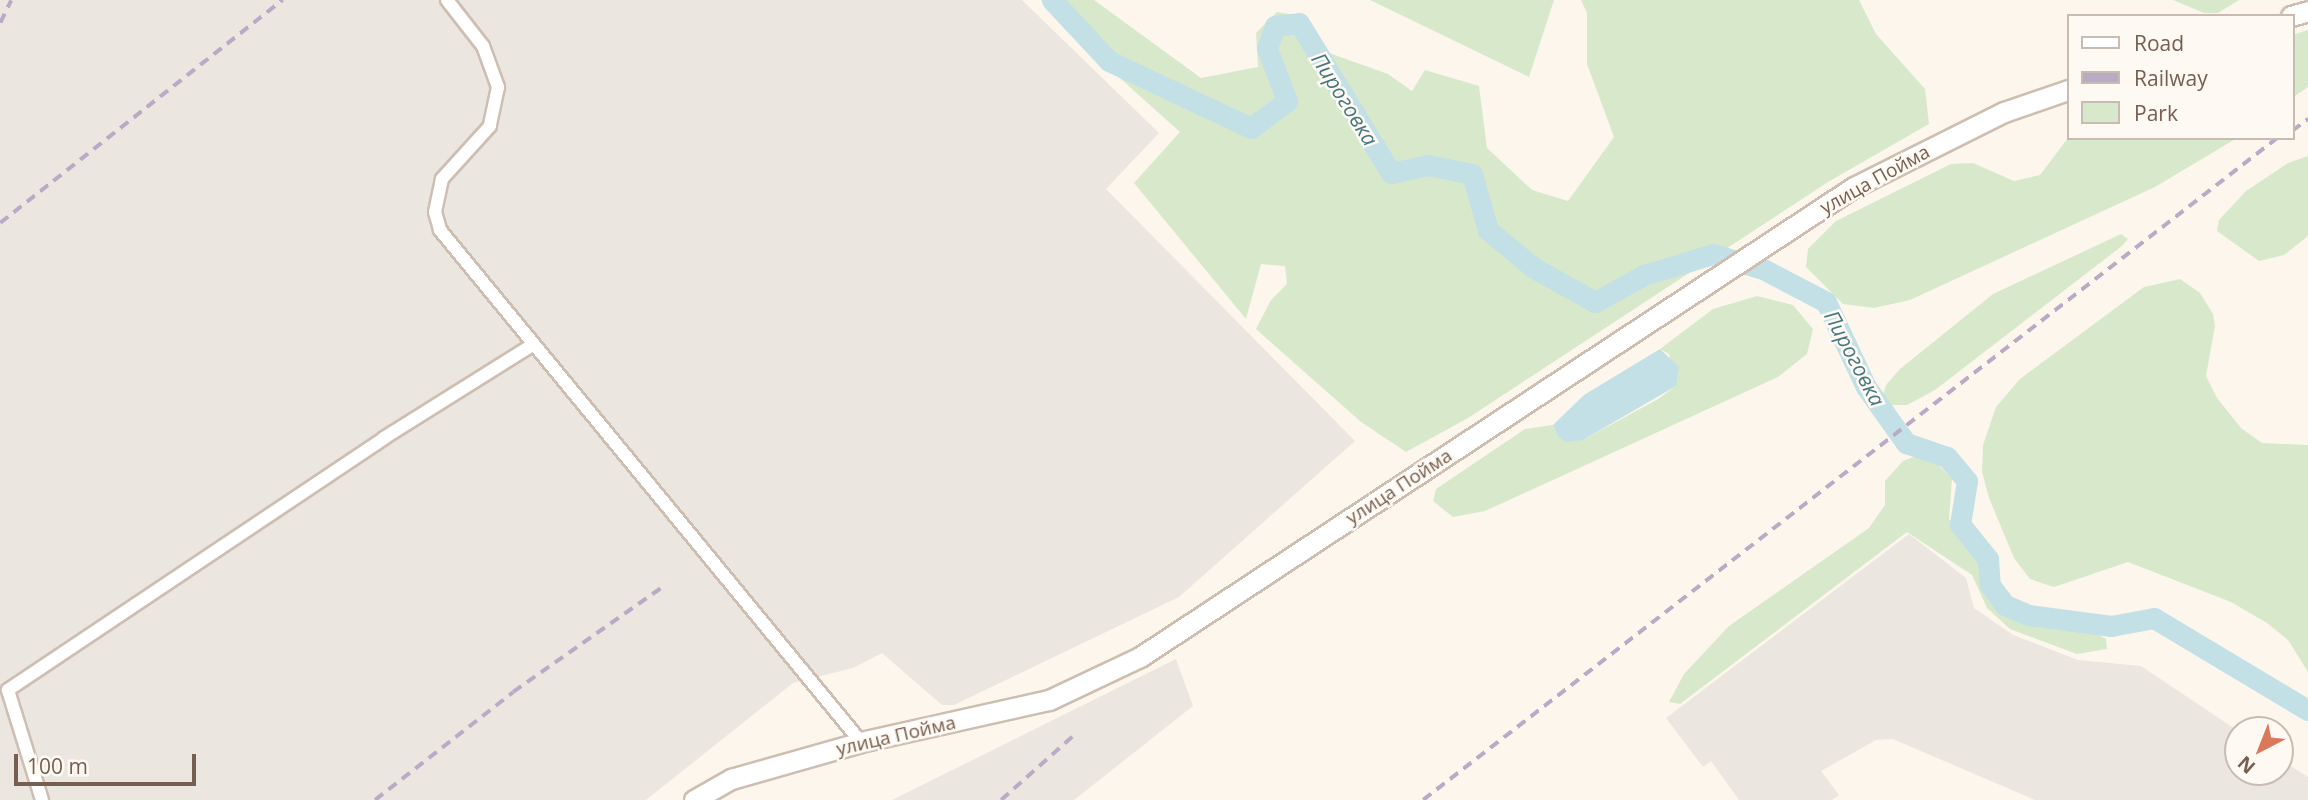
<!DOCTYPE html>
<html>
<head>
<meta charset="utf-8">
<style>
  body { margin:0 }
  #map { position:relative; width:2308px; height:800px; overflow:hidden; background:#fcf6ed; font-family:"Open Sans",sans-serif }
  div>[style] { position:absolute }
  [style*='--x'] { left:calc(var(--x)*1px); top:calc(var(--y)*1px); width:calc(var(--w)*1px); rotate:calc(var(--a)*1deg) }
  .industrial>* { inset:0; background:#ece6e1 }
  .green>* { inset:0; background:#d8e9cb }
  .water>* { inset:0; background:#c2e0e5 }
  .river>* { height:21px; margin:-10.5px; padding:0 10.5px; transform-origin:10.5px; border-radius:10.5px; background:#c2e0e5 }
  .roads { filter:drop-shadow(2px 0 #cebeb2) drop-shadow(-2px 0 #cebeb2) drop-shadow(0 2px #cebeb2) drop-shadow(0 -2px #cebeb2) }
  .minor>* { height:12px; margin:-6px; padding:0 6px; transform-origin:6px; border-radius:6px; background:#fff }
  .secondary>* { height:19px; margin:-9.5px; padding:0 9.5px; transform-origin:9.5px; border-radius:9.5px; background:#fff }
  .rail>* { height:3.5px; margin-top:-1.75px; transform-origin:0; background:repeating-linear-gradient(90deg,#b9aac6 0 10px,transparent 0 17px) }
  span { translate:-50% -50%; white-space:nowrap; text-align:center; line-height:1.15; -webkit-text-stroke:5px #fefaf3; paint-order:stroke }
  .street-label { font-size:19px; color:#765e50 }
  .water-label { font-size:21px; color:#477780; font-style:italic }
  .legend { position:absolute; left:2067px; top:14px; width:228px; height:126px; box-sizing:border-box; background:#fefaf3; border:2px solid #c8bcb2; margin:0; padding:9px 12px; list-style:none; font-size:21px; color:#765e50 }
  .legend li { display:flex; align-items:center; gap:14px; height:35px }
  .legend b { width:35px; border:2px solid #c8bcb2 }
  .north { position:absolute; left:2224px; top:716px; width:70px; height:70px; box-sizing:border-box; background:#fefaf3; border:2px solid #c8bcb2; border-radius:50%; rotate:222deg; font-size:19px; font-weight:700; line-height:28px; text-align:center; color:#765e50 }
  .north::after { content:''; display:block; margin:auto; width:24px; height:32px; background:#db785c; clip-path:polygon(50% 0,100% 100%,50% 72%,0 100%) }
  .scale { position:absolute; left:14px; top:754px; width:182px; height:32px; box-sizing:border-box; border:4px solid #765e50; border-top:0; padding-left:9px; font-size:21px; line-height:24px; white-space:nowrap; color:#765e50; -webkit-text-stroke:5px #fefaf3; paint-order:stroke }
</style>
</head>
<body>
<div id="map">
  <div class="industrial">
    <div style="clip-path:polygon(0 0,1022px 0,1159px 133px,1106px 189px,1355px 441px,1179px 597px,954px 705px,942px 705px,882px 653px,853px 668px,793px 683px,646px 800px,0 800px)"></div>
    <div style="clip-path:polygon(1909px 534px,1966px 578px,1974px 608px,2013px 635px,2078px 660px,2141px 666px,2238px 731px,2238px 772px,2280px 772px,2280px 759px,2308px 777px,2308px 800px,2035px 800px,1893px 739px,1876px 740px,1821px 771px,1839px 795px,1832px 800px,1739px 800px,1711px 761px,1703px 767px,1666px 718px)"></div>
    <div style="clip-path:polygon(1176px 659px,1193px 706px,1074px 800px,892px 800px)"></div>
  </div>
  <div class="green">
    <div style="clip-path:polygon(1041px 0,1094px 0,1201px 78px,1258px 67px,1256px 33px,1277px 12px,1306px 17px,1318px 49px,1388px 74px,1412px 91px,1425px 70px,1479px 86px,1487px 148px,1532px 190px,1568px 201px,1614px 137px,1587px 64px,1587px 13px,1581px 0,1859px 0,1876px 34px,1925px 89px,1929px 124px,1828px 182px,1468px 418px,1406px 452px,1361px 422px,1256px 329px,1271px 300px,1287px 284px,1285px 266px,1261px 264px,1246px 319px,1134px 183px,1180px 132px,1093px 54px)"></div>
    <div style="clip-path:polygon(1370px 0,1554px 0,1529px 77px)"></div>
    <div style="clip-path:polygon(2173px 0,2239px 0,2218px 13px,2204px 13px)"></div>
    <div style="clip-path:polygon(2308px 30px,2308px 87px,2292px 98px,2292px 35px)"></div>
    <div style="clip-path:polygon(2068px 138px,2237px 138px,2155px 187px,1910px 300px,1874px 308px,1843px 304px,1806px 267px,1808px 249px,1836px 221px,1951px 164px,1973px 163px,2014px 181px,2040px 175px)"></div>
    <div style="clip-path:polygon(2308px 156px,2308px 236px,2284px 255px,2259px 261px,2217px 231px,2219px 220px,2246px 191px,2288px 163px)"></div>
    <div style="clip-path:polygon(2121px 234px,2128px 239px,2122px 246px,1935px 390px,1907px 405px,1889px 405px,1882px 399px,1886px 385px,1900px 369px,1993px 294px)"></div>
    <div style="clip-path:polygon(2180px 279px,2200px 293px,2213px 314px,2215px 326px,2206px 376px,2217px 398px,2241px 428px,2262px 443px,2308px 445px,2308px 672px,2288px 640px,2267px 623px,2231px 602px,2128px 562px,2054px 587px,2030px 579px,2014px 558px,1989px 498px,1982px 472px,1983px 445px,1996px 407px,2020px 379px,2144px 287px)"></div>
    <div style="clip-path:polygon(1757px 296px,1793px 305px,1813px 329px,1807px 354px,1778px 377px,1485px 511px,1453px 517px,1433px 501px,1436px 489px,1525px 429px,1553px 425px,1558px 437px,1583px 440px,1658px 399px,1676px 386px,1669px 354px,1660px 349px,1713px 309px)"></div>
    <div style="clip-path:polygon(1916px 456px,1938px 464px,1952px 479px,1949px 519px,1980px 559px,1987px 588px,2000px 606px,2029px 624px,2097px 634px,2106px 639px,2107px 649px,2077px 654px,2010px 629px,1987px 608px,1972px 575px,1907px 532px,1680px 704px,1669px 702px,1684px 674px,1729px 626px,1869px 528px,1885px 505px,1885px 481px,1903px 461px)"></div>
  </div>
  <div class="water">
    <div style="clip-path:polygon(1660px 349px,1679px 367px,1676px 386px,1583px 440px,1566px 442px,1558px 437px,1553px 425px,1584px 395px)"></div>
  </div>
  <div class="river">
    <div style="--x:1052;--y:0;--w:83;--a:46.9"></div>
    <div style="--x:1109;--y:61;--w:157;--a:25.3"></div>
    <div style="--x:1251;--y:128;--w:45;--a:-36.9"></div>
    <div style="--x:1287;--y:101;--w:57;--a:-110.7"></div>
    <div style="--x:1267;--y:48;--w:23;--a:-70"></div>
    <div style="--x:1275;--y:26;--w:24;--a:-7"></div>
    <div style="--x:1299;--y:23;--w:176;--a:58.5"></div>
    <div style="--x:1391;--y:173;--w:38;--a:-12"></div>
    <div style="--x:1428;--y:165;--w:45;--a:11.6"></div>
    <div style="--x:1472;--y:174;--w:58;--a:74.1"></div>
    <div style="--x:1488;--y:230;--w:60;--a:39.6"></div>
    <div style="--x:1534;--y:268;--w:70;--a:29.1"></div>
    <div style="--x:1595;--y:302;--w:56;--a:-28.9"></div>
    <div style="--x:1644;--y:275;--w:72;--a:-16.9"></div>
    <div style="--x:1713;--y:254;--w:52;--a:16.7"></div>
    <div style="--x:1763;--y:269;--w:71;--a:27.6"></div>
    <div style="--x:1826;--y:302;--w:94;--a:64.8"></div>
    <div style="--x:1866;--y:387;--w:69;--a:54.5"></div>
    <div style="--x:1906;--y:443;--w:43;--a:18.9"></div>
    <div style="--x:1947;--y:457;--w:31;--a:50"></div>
    <div style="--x:1967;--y:481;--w:44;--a:99.2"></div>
    <div style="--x:1960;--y:524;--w:45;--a:51.3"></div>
    <div style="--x:1988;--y:559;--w:26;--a:86"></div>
    <div style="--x:1990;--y:585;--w:25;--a:53"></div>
    <div style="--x:2005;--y:605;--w:26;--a:23"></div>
    <div style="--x:2029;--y:615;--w:83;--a:7.6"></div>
    <div style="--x:2111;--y:626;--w:44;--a:-10.5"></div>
    <div style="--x:2154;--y:618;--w:179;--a:30.9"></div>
  </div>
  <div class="roads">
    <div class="minor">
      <div style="--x:447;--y:0;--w:58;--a:52"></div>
      <div style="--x:483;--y:46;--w:44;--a:69.9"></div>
      <div style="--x:498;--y:87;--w:40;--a:102"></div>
      <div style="--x:490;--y:126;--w:72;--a:132.2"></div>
      <div style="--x:442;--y:179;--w:34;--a:102"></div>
      <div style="--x:435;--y:212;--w:19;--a:74"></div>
      <div style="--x:440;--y:230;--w:663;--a:50.57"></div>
      <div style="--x:42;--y:800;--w:115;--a:-107.2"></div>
      <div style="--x:8;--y:690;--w:453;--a:-33.8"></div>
      <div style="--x:384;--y:438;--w:175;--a:-32.1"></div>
    </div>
    <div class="secondary">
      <div style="--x:2291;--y:16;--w:18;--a:-16"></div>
      <div style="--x:694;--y:800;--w:43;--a:-29.6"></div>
      <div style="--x:731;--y:779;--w:135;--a:-15.9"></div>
      <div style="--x:861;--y:742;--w:193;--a:-12.6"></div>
      <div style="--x:1049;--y:700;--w:101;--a:-25.3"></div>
      <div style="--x:1140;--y:657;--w:855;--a:-33.36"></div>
      <div style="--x:1854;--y:187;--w:168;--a:-26.6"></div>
      <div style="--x:2004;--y:112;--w:68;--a:-19"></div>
    </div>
  </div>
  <div class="rail">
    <div style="--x:0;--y:23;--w:25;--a:-64"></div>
    <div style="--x:2292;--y:131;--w:20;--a:-37"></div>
    <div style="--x:0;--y:223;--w:360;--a:-38.3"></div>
    <div style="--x:375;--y:800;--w:175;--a:-38"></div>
    <div style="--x:513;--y:692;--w:186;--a:-35.1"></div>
    <div style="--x:1001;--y:800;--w:95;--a:-41.6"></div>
    <div style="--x:1423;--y:800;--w:1081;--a:-37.78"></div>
  </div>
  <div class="street-label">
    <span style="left:1875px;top:180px;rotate:-29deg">улица Пойма</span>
    <span style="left:1399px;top:487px;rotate:-33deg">улица Пойма</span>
    <span style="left:896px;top:736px;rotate:-13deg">улица Пойма</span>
  </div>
  <div class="water-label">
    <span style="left:1345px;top:99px;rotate:58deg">Пироговка</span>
    <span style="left:1855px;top:358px;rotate:62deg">Пироговка</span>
  </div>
  <ul class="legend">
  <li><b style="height:9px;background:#fff"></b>Road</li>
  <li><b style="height:9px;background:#b9aac6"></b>Railway</li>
  <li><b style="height:19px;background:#d8e9cb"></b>Park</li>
  </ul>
  <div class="north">N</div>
  <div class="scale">100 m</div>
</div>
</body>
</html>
